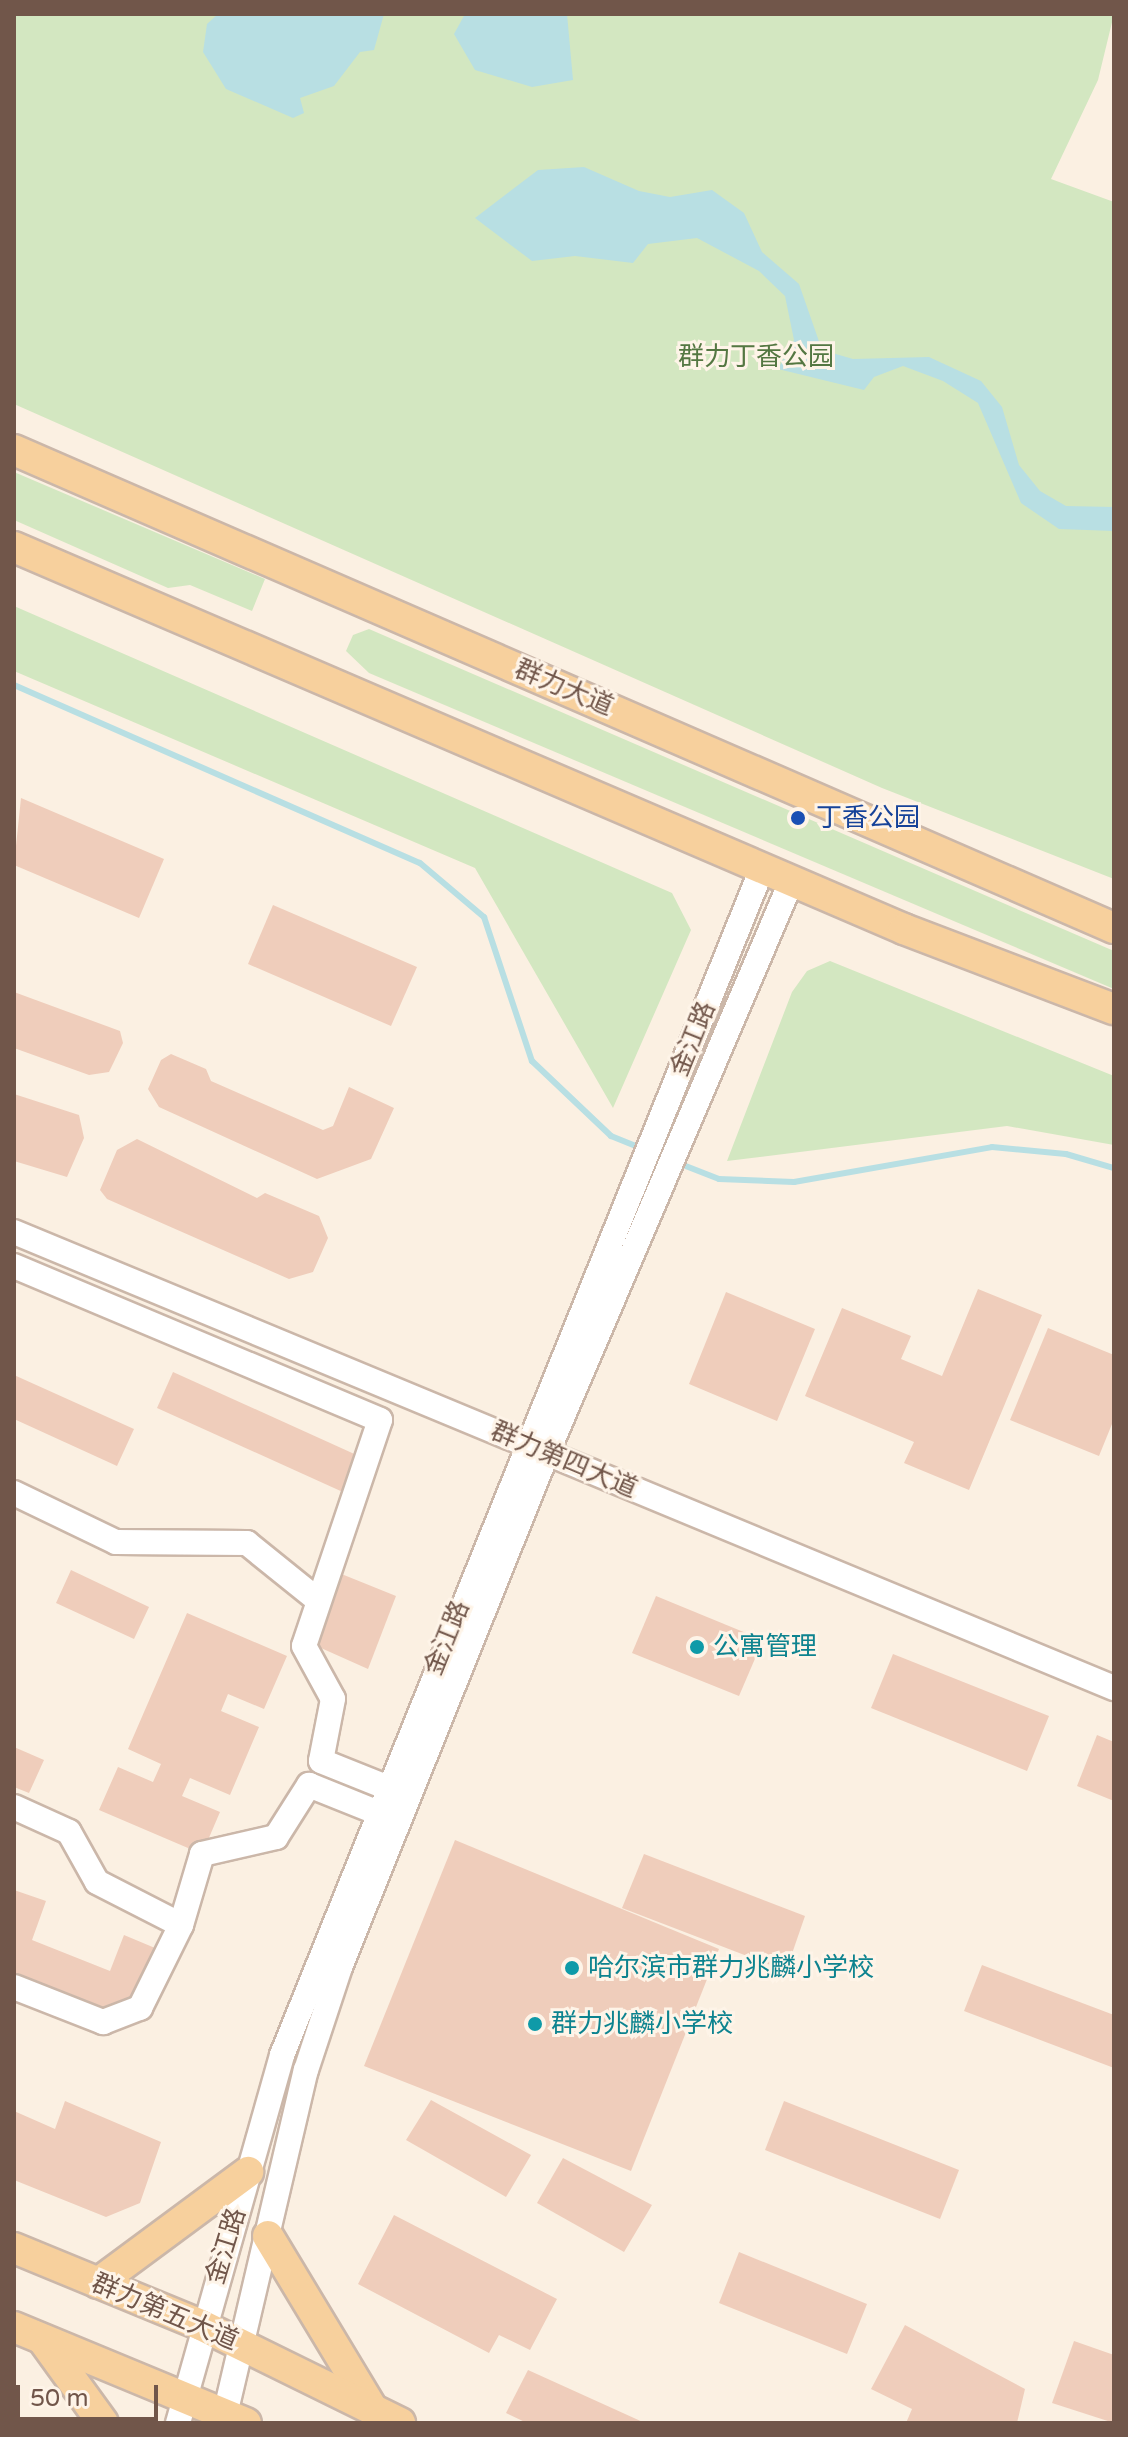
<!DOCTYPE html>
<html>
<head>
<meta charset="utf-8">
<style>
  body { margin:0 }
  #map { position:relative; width:1128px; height:2437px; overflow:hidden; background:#fbf0e2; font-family:"Varela Round","Noto Sans SC",sans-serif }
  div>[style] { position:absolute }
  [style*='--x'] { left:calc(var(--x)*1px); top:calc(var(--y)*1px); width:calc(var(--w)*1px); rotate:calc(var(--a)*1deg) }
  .green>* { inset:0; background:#d3e7c1 }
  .water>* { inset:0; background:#b8dfe3 }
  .stream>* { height:6px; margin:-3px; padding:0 3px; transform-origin:3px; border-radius:3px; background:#b8dfe3 }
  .building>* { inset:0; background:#efcdbb }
  .roads { filter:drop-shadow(2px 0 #cbb7a9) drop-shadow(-2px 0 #cbb7a9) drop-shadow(0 2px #cbb7a9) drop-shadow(0 -2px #cbb7a9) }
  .minor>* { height:24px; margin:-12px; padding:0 12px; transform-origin:12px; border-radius:12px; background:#fff }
  .major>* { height:30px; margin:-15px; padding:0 15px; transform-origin:15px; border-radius:15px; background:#f7d09d }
  .dots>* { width:22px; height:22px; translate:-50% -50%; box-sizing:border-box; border:4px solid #fef4e8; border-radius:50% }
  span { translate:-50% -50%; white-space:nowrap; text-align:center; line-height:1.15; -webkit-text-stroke:6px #fef4e8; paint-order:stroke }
  .park-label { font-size:26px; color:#547742 }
  .street-label { font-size:26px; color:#71564a }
  .transit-label { font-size:26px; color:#164399 }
  .left { translate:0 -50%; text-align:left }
  .culture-label { font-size:26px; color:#0d838f }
  .frame { position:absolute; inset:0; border:16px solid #71564a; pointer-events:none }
  .scale { position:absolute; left:16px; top:2385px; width:142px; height:36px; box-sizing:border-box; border:4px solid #71564a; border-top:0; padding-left:10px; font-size:24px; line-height:28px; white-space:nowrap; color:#71564a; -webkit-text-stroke:6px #fef4e8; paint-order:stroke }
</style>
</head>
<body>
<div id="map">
  <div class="green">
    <div style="clip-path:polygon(14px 14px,1114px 14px,1098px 80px,1051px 179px,1114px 202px,1114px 879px,882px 788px,14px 404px)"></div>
    <div style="clip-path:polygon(14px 472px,265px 579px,252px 611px,190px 585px,168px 588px,14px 520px)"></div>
    <div style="clip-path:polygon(14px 606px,672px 893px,691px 930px,613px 1108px,475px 868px,14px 671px)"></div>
    <div style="clip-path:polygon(369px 629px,1114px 951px,1114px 989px,369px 673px,346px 651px,353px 635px)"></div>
    <div style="clip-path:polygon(830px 961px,1114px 1076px,1114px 1145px,1007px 1126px,727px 1161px,792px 992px,807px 971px)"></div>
  </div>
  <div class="water">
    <div style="clip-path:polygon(218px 14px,384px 14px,374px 50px,360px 52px,334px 86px,300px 98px,304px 113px,293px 118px,226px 89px,203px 52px,207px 24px)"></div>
    <div style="clip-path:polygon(465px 14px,567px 14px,573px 80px,532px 87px,475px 70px,454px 34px)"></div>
    <div style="clip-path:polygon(584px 167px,639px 191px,670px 197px,712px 190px,744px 213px,762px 252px,799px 284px,822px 350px,853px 359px,929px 357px,981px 381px,1002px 407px,1019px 465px,1040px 491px,1066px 506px,1114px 507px,1114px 531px,1059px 529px,1021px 503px,978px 403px,943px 381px,903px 366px,874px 377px,864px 390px,778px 369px,794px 340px,785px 296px,759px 271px,697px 238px,648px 244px,633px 263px,575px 256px,532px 261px,475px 218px,538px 170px)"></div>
  </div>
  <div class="stream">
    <div style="--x:14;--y:685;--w:443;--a:23.7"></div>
    <div style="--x:420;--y:863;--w:84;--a:40.2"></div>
    <div style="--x:484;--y:917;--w:152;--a:71.6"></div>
    <div style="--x:532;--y:1061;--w:109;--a:43.5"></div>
    <div style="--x:611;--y:1136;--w:32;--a:22"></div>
    <div style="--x:678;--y:1163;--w:44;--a:21.3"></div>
    <div style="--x:719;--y:1179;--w:75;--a:2.3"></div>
    <div style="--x:794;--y:1182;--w:201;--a:-10"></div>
    <div style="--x:992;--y:1147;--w:74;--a:5.4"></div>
    <div style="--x:1066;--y:1154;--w:50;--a:16.3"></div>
  </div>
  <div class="building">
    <div style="clip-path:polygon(21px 798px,164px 859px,139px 918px,14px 865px)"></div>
    <div style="clip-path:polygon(273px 905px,417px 967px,391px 1026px,248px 964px)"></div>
    <div style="clip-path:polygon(14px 992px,120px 1031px,123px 1043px,109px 1072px,89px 1075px,14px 1048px)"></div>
    <div style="clip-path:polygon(171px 1054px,206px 1069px,211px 1081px,323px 1130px,333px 1126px,349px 1087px,394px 1108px,371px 1159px,317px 1179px,159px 1107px,148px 1089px,161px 1060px)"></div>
    <div style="clip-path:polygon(14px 1094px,79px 1115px,84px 1138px,67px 1177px,14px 1161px)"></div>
    <div style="clip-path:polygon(137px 1139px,257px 1198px,265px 1193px,319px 1216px,328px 1238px,313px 1272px,289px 1279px,107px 1199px,100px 1190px,117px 1150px)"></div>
    <div style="clip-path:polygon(978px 1289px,1042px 1315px,969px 1490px,904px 1463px,914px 1442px,805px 1396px,842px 1308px,911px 1336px,901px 1359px,942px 1376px)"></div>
    <div style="clip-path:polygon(726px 1292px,815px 1329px,777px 1421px,689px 1384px)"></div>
    <div style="clip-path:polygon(1048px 1328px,1114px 1355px,1114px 1419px,1099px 1456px,1010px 1420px)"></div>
    <div style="clip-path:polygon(173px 1372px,361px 1457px,345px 1493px,157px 1408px)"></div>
    <div style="clip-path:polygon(14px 1375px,134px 1429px,117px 1466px,14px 1419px)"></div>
    <div style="clip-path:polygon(71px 1570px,149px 1607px,134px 1639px,56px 1603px)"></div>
    <div style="clip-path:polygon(339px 1573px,396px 1596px,368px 1669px,312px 1644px)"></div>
    <div style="clip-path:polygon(656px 1596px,763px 1640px,739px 1696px,632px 1653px)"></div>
    <div style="clip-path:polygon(187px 1613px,287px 1656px,264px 1709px,228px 1694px,221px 1711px,259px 1727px,230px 1795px,190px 1778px,182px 1796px,220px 1812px,202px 1854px,99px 1810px,118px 1767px,153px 1782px,161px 1764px,128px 1749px)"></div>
    <div style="clip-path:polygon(893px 1654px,1049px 1716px,1027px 1771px,871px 1708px)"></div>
    <div style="clip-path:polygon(1097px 1735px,1114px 1742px,1114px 1801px,1077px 1786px)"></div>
    <div style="clip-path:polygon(14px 1747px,44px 1760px,29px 1793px,14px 1787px)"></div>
    <div style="clip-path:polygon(455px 1840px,719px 1949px,631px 2171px,364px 2066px)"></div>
    <div style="clip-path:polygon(644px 1854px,805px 1916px,786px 1971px,622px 1908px)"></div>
    <div style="clip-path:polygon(14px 1890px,46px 1901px,32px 1940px,110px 1971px,124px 1935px,155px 1948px,135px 1999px,100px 2012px,14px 1977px)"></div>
    <div style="clip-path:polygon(982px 1965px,1114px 2015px,1114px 2068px,964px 2011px)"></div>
    <div style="clip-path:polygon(431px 2100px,531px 2155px,506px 2197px,406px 2140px)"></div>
    <div style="clip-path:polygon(65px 2101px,161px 2142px,140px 2203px,106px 2217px,14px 2180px,14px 2111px,55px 2129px)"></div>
    <div style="clip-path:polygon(784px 2101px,959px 2170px,940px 2219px,765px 2150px)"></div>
    <div style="clip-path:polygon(563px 2158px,652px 2205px,624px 2252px,537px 2203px)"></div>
    <div style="clip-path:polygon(394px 2215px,557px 2299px,530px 2350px,499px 2335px,489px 2353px,358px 2284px)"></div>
    <div style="clip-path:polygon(739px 2252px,867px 2304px,847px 2354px,719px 2303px)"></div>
    <div style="clip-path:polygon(905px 2325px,1025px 2389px,1017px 2423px,906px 2423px,912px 2409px,871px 2389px)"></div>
    <div style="clip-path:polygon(1074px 2341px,1114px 2355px,1114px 2423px,1052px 2403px)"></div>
    <div style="clip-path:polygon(528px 2370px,645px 2423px,527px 2423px,506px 2413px)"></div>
  </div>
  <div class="roads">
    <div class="minor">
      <div style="--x:14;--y:1232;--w:1191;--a:22.52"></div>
      <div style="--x:14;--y:1266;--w:397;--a:22.8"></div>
      <div style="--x:380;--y:1420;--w:238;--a:108.6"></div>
      <div style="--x:304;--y:1646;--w:60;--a:61.3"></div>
      <div style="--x:333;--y:1699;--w:63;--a:101"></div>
      <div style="--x:321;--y:1761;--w:70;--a:21.8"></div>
      <div style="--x:14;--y:1493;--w:113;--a:25.7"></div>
      <div style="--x:116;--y:1542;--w:131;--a:0.4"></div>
      <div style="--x:247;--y:1543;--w:86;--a:38.9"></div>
      <div style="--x:14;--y:1807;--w:60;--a:24.4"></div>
      <div style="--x:69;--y:1832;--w:57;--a:60.8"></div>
      <div style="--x:97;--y:1882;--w:94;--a:27.1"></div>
      <div style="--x:14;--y:1987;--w:96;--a:21.5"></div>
      <div style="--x:103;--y:2022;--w:40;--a:-21"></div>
      <div style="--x:140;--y:2008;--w:93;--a:-63.7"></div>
      <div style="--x:181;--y:1925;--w:74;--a:-73.5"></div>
      <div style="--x:202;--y:1854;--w:76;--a:-12.9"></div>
      <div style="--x:276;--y:1837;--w:62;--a:-57.6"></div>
      <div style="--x:309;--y:1785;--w:72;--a:21.9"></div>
      <div style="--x:178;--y:2423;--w:382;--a:-74.2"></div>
      <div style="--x:282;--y:2055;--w:1279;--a:-67.97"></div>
      <div style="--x:223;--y:2423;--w:363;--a:-76.8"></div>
      <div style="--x:306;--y:2070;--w:108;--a:-71.7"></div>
      <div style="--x:340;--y:1967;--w:554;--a:-68.06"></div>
      <div style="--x:547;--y:1453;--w:621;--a:-66.86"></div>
    </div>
    <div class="major">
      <div style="--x:14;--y:450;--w:1199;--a:23.49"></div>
      <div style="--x:14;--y:547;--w:969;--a:23.23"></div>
      <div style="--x:904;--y:929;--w:225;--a:20.9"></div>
      <div style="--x:268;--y:2236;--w:203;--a:58.9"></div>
      <div style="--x:14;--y:2248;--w:202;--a:22.4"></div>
      <div style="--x:201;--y:2325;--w:222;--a:26.2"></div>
      <div style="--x:98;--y:2283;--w:187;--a:-36.5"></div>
      <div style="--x:14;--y:2327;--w:251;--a:22.5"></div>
      <div style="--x:43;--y:2340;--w:102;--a:54.1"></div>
    </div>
  </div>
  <div class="dots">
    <div style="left:798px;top:818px;background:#1a4fb4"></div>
    <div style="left:697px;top:1647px;background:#0f9aa8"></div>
    <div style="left:572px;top:1968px;background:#0f9aa8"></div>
    <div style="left:535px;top:2024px;background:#0f9aa8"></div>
  </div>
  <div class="park-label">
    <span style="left:756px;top:357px">群力丁香公园</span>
  </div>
  <div class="street-label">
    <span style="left:564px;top:688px;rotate:23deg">群力大道</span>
    <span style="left:693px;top:1039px;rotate:-68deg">金江路</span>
    <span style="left:564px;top:1460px;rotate:23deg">群力第四大道</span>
    <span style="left:447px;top:1638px;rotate:-68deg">金江路</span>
    <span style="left:226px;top:2246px;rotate:-73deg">金江路</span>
    <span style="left:165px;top:2312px;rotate:23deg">群力第五大道</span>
  </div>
  <div class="transit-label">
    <span class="left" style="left:816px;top:818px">丁香公园</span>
  </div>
  <div class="culture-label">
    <span class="left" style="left:713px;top:1647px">公寓管理</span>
    <span class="left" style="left:588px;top:1968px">哈尔滨市群力兆麟小学校</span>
    <span class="left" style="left:551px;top:2024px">群力兆麟小学校</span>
  </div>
  <div class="frame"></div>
  <div class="scale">50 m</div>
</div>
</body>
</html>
